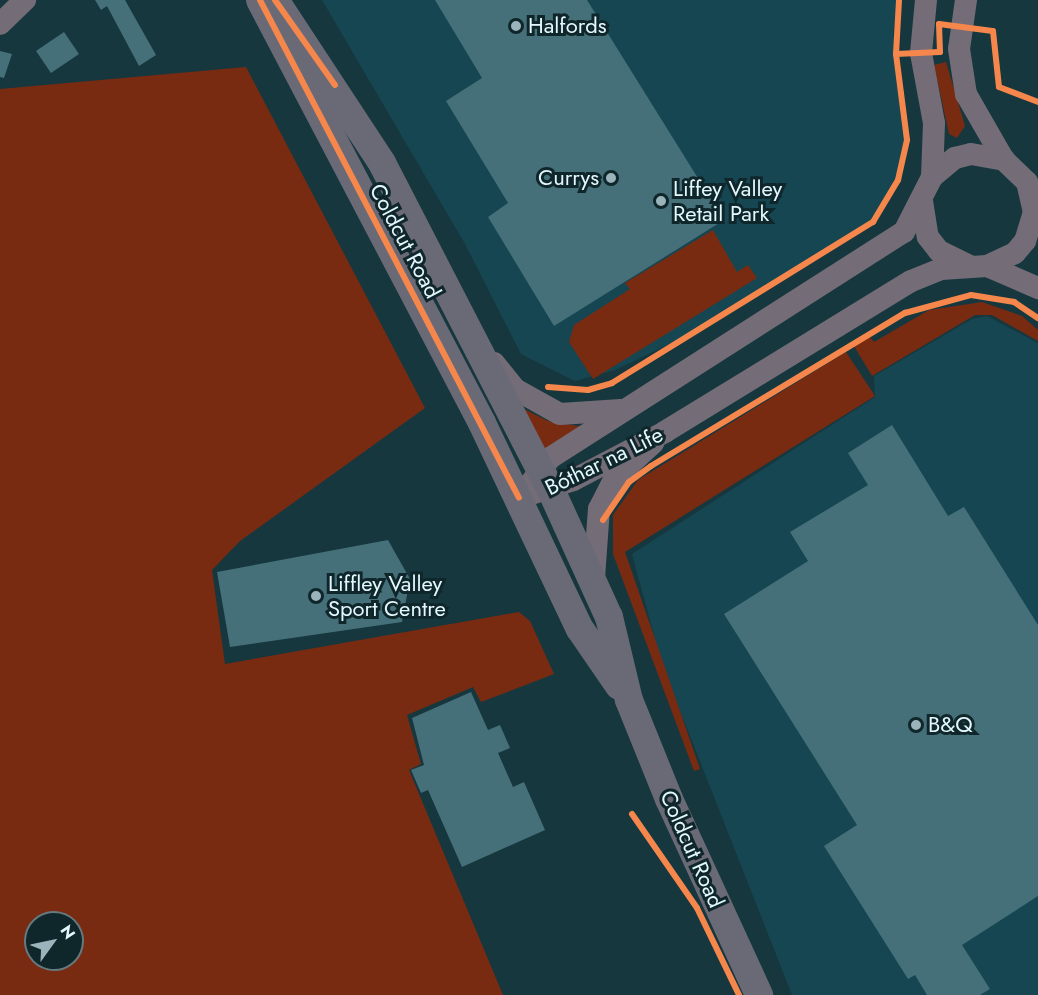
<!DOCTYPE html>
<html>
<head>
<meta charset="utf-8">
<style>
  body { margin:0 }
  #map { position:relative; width:1038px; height:995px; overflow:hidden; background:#16373e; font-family:Jost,sans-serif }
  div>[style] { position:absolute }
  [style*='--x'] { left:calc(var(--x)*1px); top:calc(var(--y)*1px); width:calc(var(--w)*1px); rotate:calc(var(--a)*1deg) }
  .built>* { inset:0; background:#154651 }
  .green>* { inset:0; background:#792b12 }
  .building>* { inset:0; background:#457079 }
  .minor>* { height:22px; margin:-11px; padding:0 11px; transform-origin:11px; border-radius:11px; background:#746c76 }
  .major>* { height:28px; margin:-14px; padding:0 14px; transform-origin:14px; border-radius:14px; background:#6a6a77 }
  .cycleway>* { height:6px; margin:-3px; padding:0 3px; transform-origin:3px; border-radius:3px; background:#f5874c }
  .dots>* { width:16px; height:16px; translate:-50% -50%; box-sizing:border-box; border:3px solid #0f262b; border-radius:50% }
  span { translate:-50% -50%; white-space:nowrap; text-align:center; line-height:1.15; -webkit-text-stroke:6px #0f262b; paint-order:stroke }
  .poi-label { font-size:22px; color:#e3f8fe }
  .left { translate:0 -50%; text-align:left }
  .right { translate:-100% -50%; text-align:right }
  .street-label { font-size:22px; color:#e3f8fe }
  .north { position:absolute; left:24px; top:911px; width:60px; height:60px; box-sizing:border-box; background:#0f262b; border:2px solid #647a7f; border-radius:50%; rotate:57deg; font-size:16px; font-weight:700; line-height:24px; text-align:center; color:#e3f8fe }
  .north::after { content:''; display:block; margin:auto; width:21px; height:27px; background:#9bb4bb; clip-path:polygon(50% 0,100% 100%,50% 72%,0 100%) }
</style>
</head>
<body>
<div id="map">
  <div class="built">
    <div style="clip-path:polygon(322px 0,899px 0,893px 34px,905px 105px,904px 161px,874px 218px,701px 329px,615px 370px,575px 381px,521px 354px,465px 244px)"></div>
    <div style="clip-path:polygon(987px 316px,1038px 343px,1038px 995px,792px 995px,662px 665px,632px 554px,875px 397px,874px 376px,972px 319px)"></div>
  </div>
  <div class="green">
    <div style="clip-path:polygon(946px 62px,965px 126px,957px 138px,949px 134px,934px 65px)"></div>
    <div style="clip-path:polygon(evenodd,246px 67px,425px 408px,240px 541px,212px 570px,225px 664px,519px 612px,530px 621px,554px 674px,481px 702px,473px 687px,407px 715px,421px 764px,409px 770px,503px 995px,0 995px,0 89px,246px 67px,36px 923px,72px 923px,72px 959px,36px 959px,36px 923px)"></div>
    <div style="clip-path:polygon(713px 230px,737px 272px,748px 265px,757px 278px,593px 379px,569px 342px,574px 325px,630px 289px,625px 283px)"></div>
    <div style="clip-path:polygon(982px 302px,1022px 316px,1038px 330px,1038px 341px,992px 315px,975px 315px,872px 376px,854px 346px,869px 336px,874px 342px,929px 310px)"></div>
    <div style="clip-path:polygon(846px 352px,875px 396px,625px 552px,700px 769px,694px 771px,613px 554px,613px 515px,638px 480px)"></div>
    <div style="clip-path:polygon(518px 406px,548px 421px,584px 427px,539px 452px)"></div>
  </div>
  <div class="building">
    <div style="clip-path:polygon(95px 0,125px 0,156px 55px,139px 66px,107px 6px,101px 10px)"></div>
    <div style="clip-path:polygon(435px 0,587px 0,724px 220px,554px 326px,488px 217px,508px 203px,446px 101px,482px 78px)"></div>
    <div style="clip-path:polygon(64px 32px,79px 54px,51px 73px,36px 51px)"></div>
    <div style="clip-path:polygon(0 51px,12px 54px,4px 78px,0 77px)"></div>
    <div style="clip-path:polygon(892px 425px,948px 516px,964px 507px,1038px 625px,1038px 896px,962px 945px,990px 989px,980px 995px,927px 995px,915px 975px,908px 979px,824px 846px,857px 825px,724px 614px,808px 561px,790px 532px,868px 485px,848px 453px)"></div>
    <div style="clip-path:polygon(388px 540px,410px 579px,402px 622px,230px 647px,217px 572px)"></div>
    <div style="clip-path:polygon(471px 692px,488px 730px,500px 725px,510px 748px,498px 753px,513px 787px,524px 782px,545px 830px,462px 867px,428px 790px,421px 793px,411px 770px,424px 765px,412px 718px)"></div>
  </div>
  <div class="minor">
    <div style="--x:926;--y:0;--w:53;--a:95.4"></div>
    <div style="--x:921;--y:53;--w:71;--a:79.5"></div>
    <div style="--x:934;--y:123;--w:54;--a:92.1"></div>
    <div style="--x:966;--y:0;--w:49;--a:98.1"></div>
    <div style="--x:959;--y:49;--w:46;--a:81.2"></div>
    <div style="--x:966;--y:94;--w:76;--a:60.1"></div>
    <div style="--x:0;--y:24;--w:35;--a:-44"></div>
    <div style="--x:971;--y:154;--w:34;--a:10"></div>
    <div style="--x:1004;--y:160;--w:32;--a:44"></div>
    <div style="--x:1027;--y:182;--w:31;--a:77"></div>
    <div style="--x:1034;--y:212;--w:30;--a:107"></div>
    <div style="--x:1025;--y:241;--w:16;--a:130"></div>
    <div style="--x:1015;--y:253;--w:31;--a:155"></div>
    <div style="--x:987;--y:266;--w:46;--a:176.3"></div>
    <div style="--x:941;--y:269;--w:32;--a:158"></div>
    <div style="--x:911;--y:281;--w:289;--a:148.5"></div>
    <div style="--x:665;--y:432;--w:104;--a:152.4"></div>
    <div style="--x:573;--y:480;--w:57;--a:161.6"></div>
    <div style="--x:519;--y:498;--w:51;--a:-52.2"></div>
    <div style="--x:550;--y:458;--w:420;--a:-32.6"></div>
    <div style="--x:904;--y:232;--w:62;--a:-63"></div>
    <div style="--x:932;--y:177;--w:30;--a:-40"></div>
    <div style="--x:955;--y:158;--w:16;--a:-14"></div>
    <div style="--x:922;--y:201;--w:36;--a:81"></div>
    <div style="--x:928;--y:237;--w:18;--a:52"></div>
    <div style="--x:939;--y:251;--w:34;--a:26"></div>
    <div style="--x:987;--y:266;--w:56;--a:23.3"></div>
    <div style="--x:494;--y:363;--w:33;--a:51"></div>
    <div style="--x:515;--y:389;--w:51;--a:29.1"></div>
    <div style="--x:560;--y:414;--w:61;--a:-3.8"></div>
    <div style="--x:594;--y:578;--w:69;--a:-85.9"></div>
    <div style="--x:599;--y:509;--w:35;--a:-63"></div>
    <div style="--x:615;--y:478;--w:52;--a:-42.6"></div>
  </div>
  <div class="major">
    <div style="--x:260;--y:0;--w:478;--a:62.3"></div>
    <div style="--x:482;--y:423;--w:228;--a:64.6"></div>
    <div style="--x:580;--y:629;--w:69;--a:55.6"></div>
    <div style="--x:275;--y:0;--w:195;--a:56.7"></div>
    <div style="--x:382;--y:163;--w:368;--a:62.7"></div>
    <div style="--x:551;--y:490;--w:140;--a:65.5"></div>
    <div style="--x:609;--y:617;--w:85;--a:76.5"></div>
    <div style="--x:629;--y:700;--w:107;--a:68"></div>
    <div style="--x:669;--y:799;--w:216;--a:65.3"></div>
  </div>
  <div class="cycleway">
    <div style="--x:260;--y:0;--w:561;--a:62.52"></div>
    <div style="--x:275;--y:0;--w:104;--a:54.8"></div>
    <div style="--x:896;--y:54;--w:44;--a:-2.6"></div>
    <div style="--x:940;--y:52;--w:28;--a:-92"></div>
    <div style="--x:939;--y:24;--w:54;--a:7.4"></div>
    <div style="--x:993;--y:31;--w:56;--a:83.9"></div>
    <div style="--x:999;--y:87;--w:42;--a:21"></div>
    <div style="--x:548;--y:387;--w:40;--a:4.3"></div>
    <div style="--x:588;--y:390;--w:25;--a:-16"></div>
    <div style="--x:612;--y:383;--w:307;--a:-31.7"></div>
    <div style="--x:873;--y:222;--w:49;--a:-59.2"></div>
    <div style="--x:898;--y:180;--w:41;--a:-77.3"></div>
    <div style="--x:907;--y:140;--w:87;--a:-97.3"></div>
    <div style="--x:896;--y:54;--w:54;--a:-86.8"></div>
    <div style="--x:603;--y:520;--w:46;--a:-55.6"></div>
    <div style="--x:629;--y:482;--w:27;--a:-36"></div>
    <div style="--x:651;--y:466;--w:297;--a:-31.1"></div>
    <div style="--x:905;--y:313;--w:68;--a:-15.3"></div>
    <div style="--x:971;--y:295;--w:44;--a:9.2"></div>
    <div style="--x:1014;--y:302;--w:29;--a:34"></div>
    <div style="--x:632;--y:814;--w:114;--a:55.3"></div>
    <div style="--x:697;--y:908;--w:97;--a:64.2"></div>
  </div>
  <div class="dots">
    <div style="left:516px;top:26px;background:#9bb4bb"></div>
    <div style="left:611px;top:178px;background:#9bb4bb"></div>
    <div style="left:661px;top:201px;background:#9bb4bb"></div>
    <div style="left:316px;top:596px;background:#9bb4bb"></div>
    <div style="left:916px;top:725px;background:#9bb4bb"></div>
  </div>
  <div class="poi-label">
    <span class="left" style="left:528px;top:26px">Halfords</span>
    <span class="right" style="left:599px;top:178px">Currys</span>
    <span class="left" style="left:673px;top:201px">Liffey Valley<br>Retail Park</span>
    <span class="left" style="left:328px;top:596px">Liffley Valley<br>Sport Centre</span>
    <span class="left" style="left:928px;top:725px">B&amp;Q</span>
  </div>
  <div class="street-label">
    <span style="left:405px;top:241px;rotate:62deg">Coldcut Road</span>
    <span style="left:604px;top:461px;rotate:-26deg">Bóthar na Life</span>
    <span style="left:692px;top:849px;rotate:66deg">Coldcut Road</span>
  </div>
  <div class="north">N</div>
</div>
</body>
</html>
